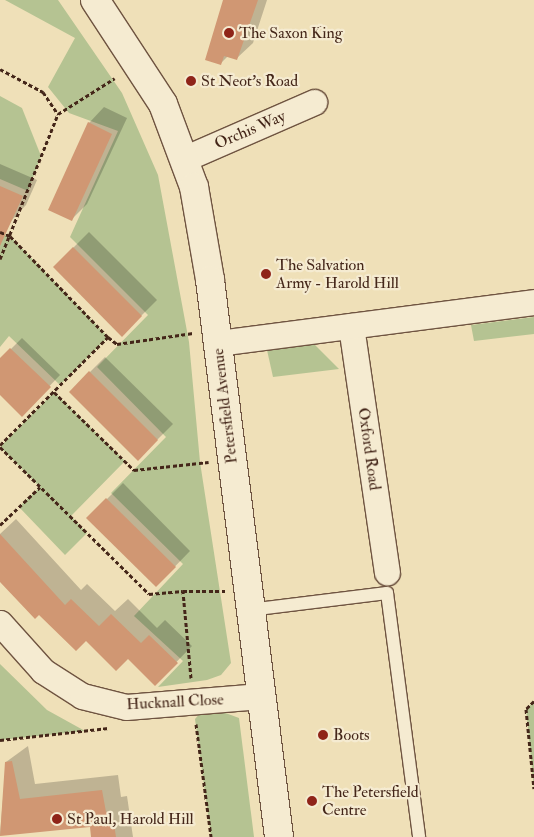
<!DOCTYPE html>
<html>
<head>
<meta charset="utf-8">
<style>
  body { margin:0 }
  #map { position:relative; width:534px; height:837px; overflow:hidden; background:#efe0b8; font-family:"IM FELL Double Pica",serif }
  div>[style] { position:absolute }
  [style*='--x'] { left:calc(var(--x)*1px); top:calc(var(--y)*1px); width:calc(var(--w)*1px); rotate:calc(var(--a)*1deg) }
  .green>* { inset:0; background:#b5c392 }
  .shadow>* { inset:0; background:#0003 }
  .building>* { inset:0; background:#d09773 }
  .path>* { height:3px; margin-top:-1.5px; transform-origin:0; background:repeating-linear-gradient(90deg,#442619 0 4px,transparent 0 6.5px) }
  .roads { filter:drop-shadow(1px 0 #6f5441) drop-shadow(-1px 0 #6f5441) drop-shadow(0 1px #6f5441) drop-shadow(0 -1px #6f5441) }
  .service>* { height:12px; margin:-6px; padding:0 6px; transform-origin:6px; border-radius:6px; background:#f5ebd1 }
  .minor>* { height:25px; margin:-12.5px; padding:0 12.5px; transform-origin:12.5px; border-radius:12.5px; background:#f5ebd1 }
  .tertiary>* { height:28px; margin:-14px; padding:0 14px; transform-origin:14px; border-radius:14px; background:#f5ebd1 }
  .dots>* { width:14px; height:14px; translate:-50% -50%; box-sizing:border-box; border:2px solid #f5ebd1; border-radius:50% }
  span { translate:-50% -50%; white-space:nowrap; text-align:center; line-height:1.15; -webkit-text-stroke:4.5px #f5ebd1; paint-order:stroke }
  .poi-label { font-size:16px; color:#442619 }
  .left { translate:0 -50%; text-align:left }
  .street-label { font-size:16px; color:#442619 }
</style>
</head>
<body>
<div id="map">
  <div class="green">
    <div style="clip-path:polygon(5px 0,58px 0,122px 93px,158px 175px,189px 342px,200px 462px,231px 663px,221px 675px,207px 680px,158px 687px,183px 661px,134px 616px,183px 564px,111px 493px,166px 437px,97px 367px,148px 315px,70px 237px,118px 131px,69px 113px,48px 87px,75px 38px)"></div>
    <div style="clip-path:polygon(0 96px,22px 108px,41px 156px,28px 191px,0 179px)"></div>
    <div style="clip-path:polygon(0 232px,10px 236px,108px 337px,60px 385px,9px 336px,0 347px)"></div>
    <div style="clip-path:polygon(534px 317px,534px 334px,474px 341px,471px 325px)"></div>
    <div style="clip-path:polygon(314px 344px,339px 369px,273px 377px,267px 350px)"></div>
    <div style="clip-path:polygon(54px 392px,125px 461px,71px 516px,87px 533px,65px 555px,19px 507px,40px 487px,0 447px)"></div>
    <div style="clip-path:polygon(0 664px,47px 710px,85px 731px,0 740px)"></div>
    <div style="clip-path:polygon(534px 701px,534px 789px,526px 709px)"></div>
    <div style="clip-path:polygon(202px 711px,220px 711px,239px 718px,254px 837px,211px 837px,195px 719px)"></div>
  </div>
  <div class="shadow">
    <div style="clip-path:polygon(224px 0,267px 0,253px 43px,237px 58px,228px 56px,221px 63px)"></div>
    <div style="clip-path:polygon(104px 107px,127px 118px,87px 204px,72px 219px,89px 123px)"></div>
    <div style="clip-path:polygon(0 164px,37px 180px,26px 205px,11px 221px,0 216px)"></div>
    <div style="clip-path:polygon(89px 232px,157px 300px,122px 335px,54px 267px)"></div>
    <div style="clip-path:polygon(22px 338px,60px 375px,22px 415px,0 394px,0 360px)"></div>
    <div style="clip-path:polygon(105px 357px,173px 424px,138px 459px,70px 392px)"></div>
    <div style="clip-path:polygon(123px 483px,190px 551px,156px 586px,88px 518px)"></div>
    <div style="clip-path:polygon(16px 519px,81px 590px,87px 584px,115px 611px,128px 599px,157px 628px,165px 620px,192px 646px,155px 684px,128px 658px,39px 613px,0 580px,0 534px)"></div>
    <div style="clip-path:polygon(28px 746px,35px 784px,118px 775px,121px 797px,127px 796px,133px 837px,93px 837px,91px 826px,0 835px,6px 762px)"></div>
  </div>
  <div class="building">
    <div style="clip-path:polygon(223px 0,258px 0,237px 60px,224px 56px,221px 65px,205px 60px)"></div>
    <div style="clip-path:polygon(88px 122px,112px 134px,72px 221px,48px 210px)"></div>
    <div style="clip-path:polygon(0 186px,23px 196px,0 246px)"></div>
    <div style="clip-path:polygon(73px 247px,142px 316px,122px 337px,53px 267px)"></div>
    <div style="clip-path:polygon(10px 348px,51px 387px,22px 417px,0 395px,0 358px)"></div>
    <div style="clip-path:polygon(89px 371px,158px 440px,138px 461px,69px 392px)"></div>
    <div style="clip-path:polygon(106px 498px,176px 567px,156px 587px,86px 518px)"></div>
    <div style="clip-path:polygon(0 534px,65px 605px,71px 599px,99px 626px,111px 614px,141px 643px,149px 635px,178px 663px,155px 686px,128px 659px,116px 671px,86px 641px,76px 651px,39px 615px,35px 619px,0 582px)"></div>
    <div style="clip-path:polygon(12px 761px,20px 799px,102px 790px,106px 812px,112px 811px,116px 837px,91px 837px,90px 827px,0 836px,5px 762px)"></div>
  </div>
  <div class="path">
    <div style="--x:0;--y:69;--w:49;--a:28.1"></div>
    <div style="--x:43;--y:92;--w:27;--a:56"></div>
    <div style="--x:0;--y:232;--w:11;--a:22"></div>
    <div style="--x:10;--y:236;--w:141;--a:45.9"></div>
    <div style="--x:0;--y:259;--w:156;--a:-68.2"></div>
    <div style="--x:58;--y:114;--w:67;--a:-32.3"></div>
    <div style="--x:54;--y:392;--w:112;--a:44.3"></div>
    <div style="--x:134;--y:470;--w:75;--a:-6.1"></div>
    <div style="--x:0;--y:445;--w:153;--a:-45"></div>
    <div style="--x:108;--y:337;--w:11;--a:38"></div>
    <div style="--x:117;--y:344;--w:77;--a:-8.2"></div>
    <div style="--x:0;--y:447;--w:209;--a:44.6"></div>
    <div style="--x:149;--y:594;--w:34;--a:-5"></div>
    <div style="--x:0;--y:525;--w:55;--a:-43.5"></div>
    <div style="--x:191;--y:678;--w:87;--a:-95.3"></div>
    <div style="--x:183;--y:591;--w:42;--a:0"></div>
    <div style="--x:534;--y:701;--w:11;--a:135"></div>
    <div style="--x:526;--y:709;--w:80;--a:84.3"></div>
    <div style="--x:196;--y:724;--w:114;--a:82.4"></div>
    <div style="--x:0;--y:740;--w:109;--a:-6.3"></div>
  </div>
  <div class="roads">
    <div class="service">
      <div style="--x:249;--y:610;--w:139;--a:-7"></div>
      <div style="--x:387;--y:593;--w:246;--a:82.5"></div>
    </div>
    <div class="minor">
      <div style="--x:186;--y:158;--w:140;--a:-23.6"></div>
      <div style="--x:351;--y:326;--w:249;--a:81.7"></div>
      <div style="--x:218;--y:343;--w:319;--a:-7.4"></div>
      <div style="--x:0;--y:623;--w:64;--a:48.1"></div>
      <div style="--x:43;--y:671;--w:46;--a:32.7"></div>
      <div style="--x:82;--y:696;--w:45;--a:14"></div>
      <div style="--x:126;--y:707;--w:135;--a:-4.7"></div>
    </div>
    <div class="tertiary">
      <div style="--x:95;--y:0;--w:124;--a:56.8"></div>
      <div style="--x:163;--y:104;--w:89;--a:69.5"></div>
      <div style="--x:194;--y:187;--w:94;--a:80.2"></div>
      <div style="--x:210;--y:280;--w:561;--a:82.94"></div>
    </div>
  </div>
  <div class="dots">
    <div style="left:229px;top:33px;background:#8f2418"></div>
    <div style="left:191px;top:81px;background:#8f2418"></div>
    <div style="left:266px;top:274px;background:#8f2418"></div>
    <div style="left:323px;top:735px;background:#8f2418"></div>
    <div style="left:312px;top:801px;background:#8f2418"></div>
    <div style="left:57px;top:819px;background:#8f2418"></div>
  </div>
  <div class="poi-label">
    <span class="left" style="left:239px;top:33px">The Saxon King</span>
    <span class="left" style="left:201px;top:81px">St Neot's Road</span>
    <span class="left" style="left:276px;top:274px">The Salvation<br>Army - Harold Hill</span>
    <span class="left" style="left:333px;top:735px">Boots</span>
    <span class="left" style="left:322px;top:801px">The Petersfield<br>Centre</span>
    <span class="left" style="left:67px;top:819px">St Paul, Harold Hill</span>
  </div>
  <div class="street-label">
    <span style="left:250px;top:130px;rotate:-23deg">Orchis Way</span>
    <span style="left:225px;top:406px;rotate:-97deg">Petersfield Avenue</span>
    <span style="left:369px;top:449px;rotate:82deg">Oxford Road</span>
    <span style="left:175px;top:702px;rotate:-3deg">Hucknall Close</span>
  </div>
</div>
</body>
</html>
